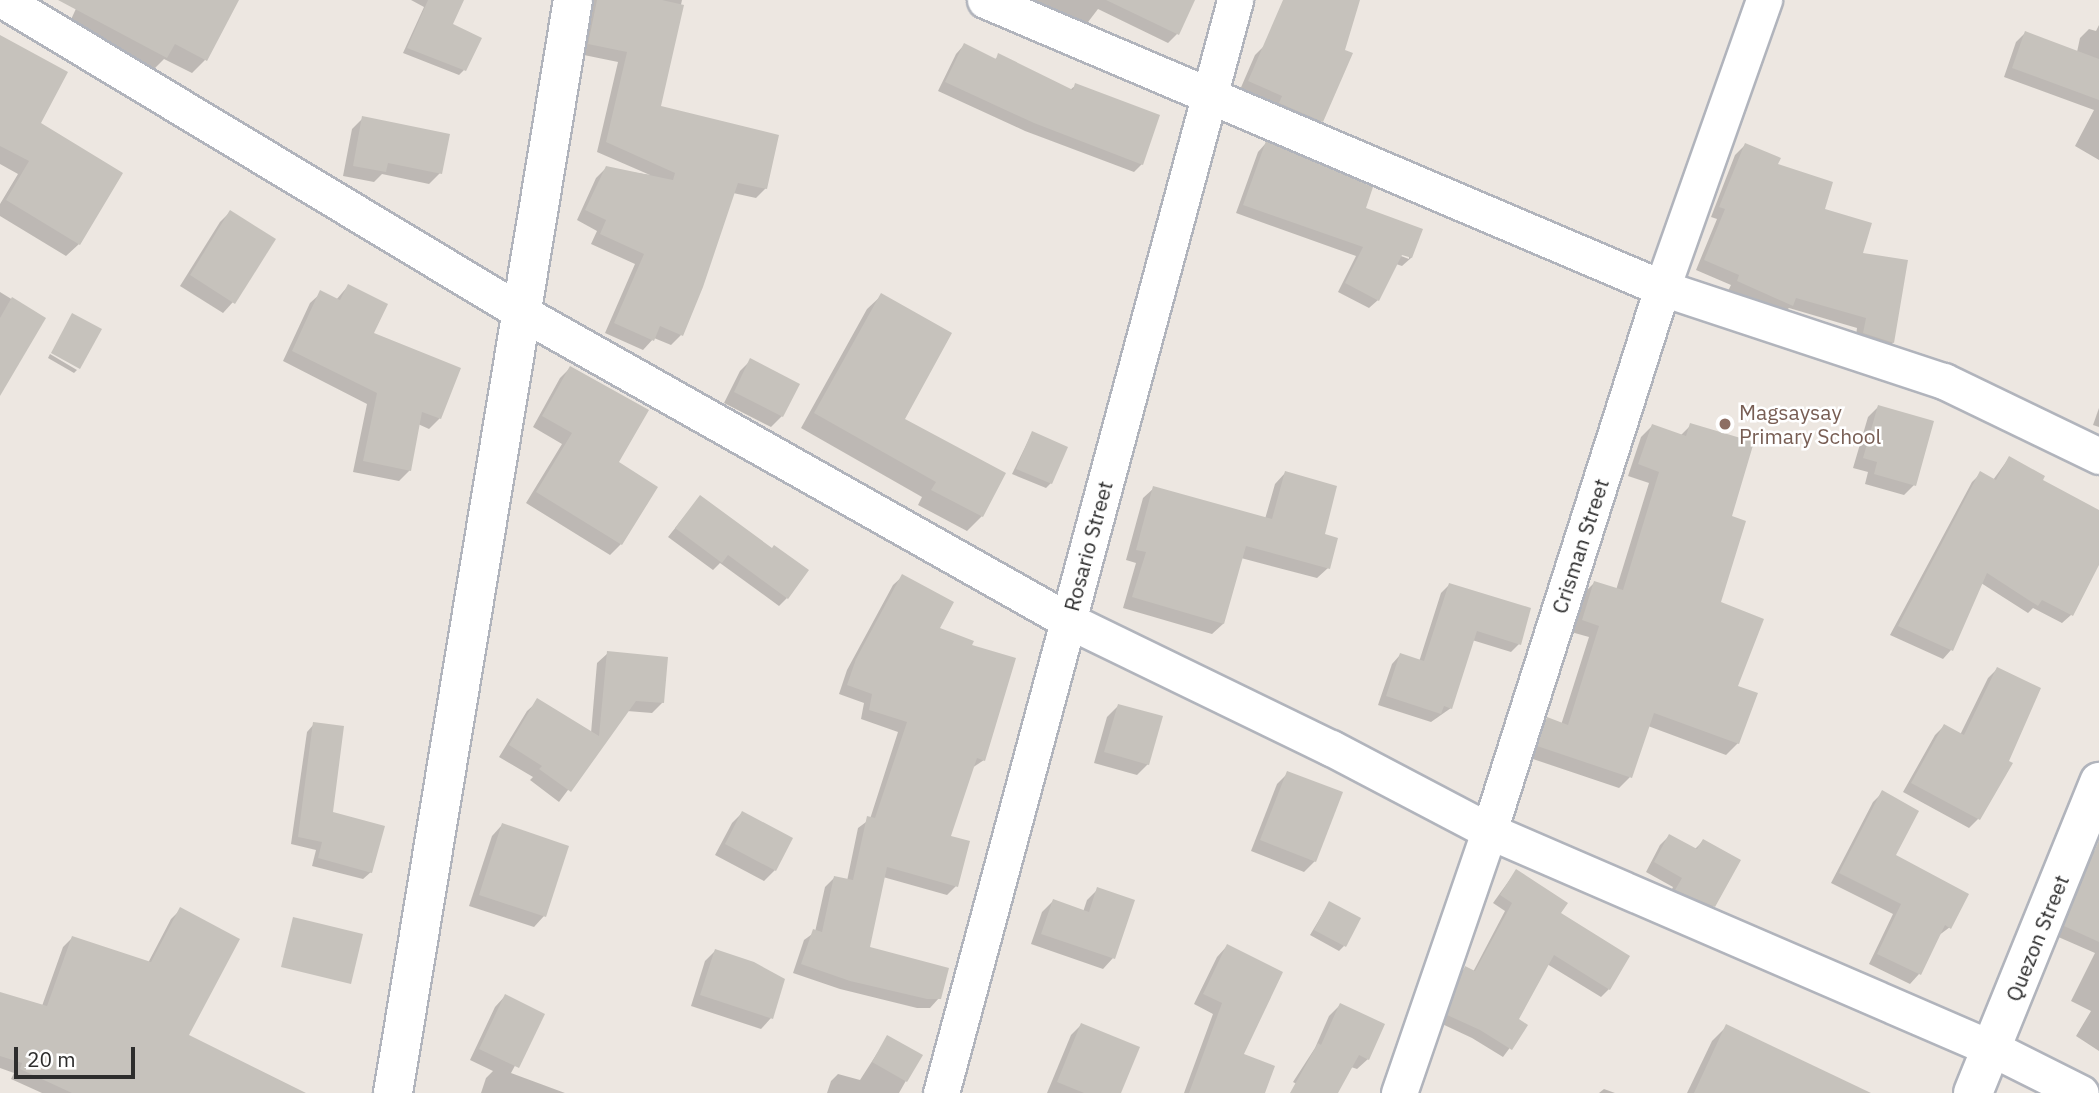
<!DOCTYPE html>
<html>
<head>
<meta charset="utf-8">
<style>
  body { margin:0 }
  #map { position:relative; width:2099px; height:1093px; overflow:hidden; background:#ede7e1; font-family:"IBM Plex Sans",sans-serif }
  div>[style] { position:absolute }
  [style*='--x'] { left:calc(var(--x)*1px); top:calc(var(--y)*1px); width:calc(var(--w)*1px); rotate:calc(var(--a)*1deg) }
  .shadow>* { inset:0; background:#0003 }
  .building>* { inset:0; background:#c6c2bc }
  .roads { filter:drop-shadow(2px 0 #b1b4bc) drop-shadow(-2px 0 #b1b4bc) drop-shadow(0 2px #b1b4bc) drop-shadow(0 -2px #b1b4bc) }
  .minor>* { height:35px; margin:-17.5px; padding:0 17.5px; transform-origin:17.5px; border-radius:17.5px; background:#fff }
  .tertiary>* { height:38px; margin:-19px; padding:0 19px; transform-origin:19px; border-radius:19px; background:#fff }
  .dots>* { width:19px; height:19px; translate:-50% -50%; box-sizing:border-box; border:4px solid #fff; border-radius:50% }
  span { translate:-50% -50%; white-space:nowrap; text-align:center; line-height:1.15; -webkit-text-stroke:5px #fff; paint-order:stroke }
  .education-label { font-size:21px; color:#785e54 }
  .left { translate:0 -50%; text-align:left }
  .street-label { font-size:21px; color:#2d2d2d }
  .scale { position:absolute; left:14px; top:1047px; width:121px; height:32px; box-sizing:border-box; border:4px solid #2d2d2d; border-top:0; padding-left:9px; font-size:21px; line-height:24px; white-space:nowrap; color:#2d2d2d; -webkit-text-stroke:5px #fff; paint-order:stroke }
</style>
</head>
<body>
<div id="map">
  <div class="shadow">
    <div style="clip-path:polygon(80px 0,237px 0,205px 60px,192px 73px,164px 59px,152px 71px,68px 26px)"></div>
    <div style="clip-path:polygon(411px 0,462px 0,451px 25px,464px 70px,459px 75px,403px 53px,424px 7px)"></div>
    <div style="clip-path:polygon(590px 0,682px 0,659px 107px,766px 188px,756px 198px,733px 193px,702px 287px,681px 335px,671px 345px,654px 338px,643px 350px,605px 333px,635px 264px,591px 244px,597px 231px,577px 220px,596px 178px,606px 168px,650px 175px,597px 152px,618px 62px,579px 54px)"></div>
    <div style="clip-path:polygon(1035px 0,1194px 0,1177px 34px,1168px 43px,1098px 9px,1085px 26px)"></div>
    <div style="clip-path:polygon(1294px 0,1359px 0,1322px 121px,1311px 132px,1239px 92px,1255px 55px,1265px 45px)"></div>
    <div style="clip-path:polygon(2099px 25px,2099px 160px,2075px 146px,2094px 110px,2004px 77px,2016px 42px,2025px 33px,2077px 52px,2080px 38px,2089px 29px,2096px 31px)"></div>
    <div style="clip-path:polygon(0 44px,39px 124px,79px 244px,66px 256px,0 216px,0 204px,18px 174px,0 164px)"></div>
    <div style="clip-path:polygon(964px 45px,994px 60px,999px 56px,1070px 90px,1076px 85px,1142px 164px,1134px 172px,1025px 131px,938px 91px,956px 54px)"></div>
    <div style="clip-path:polygon(363px 118px,440px 173px,429px 184px,382px 174px,374px 182px,343px 176px,352px 129px)"></div>
    <div style="clip-path:polygon(evenodd,1266px 143px,1371px 188px,1364px 209px,1421px 230px,1411px 258px,1402px 266px,1396px 264px,1378px 300px,1369px 308px,1338px 292px,1356px 256px,1236px 213px,1258px 152px,1266px 143px,1395px 250px,1409px 255px,1409px 259px,1393px 253px,1395px 250px)"></div>
    <div style="clip-path:polygon(1745px 145px,1776px 165px,1861px 255px,1893px 343px,1883px 352px,1855px 343px,1857px 328px,1789px 308px,1781px 315px,1728px 291px,1731px 285px,1696px 270px,1717px 219px,1711px 217px,1735px 155px)"></div>
    <div style="clip-path:polygon(230px 212px,233px 302px,223px 313px,180px 286px,220px 222px)"></div>
    <div style="clip-path:polygon(348px 286px,372px 334px,440px 418px,429px 429px,418px 424px,410px 470px,399px 481px,353px 472px,367px 404px,283px 361px,310px 303px,321px 293px,336px 300px)"></div>
    <div style="clip-path:polygon(0 292px,44px 319px,0 385px)"></div>
    <div style="clip-path:polygon(882px 295px,903px 420px,1004px 474px,982px 516px,967px 531px,918px 505px,922px 497px,801px 428px,867px 309px)"></div>
    <div style="clip-path:polygon(50px 354px,77px 370px,74px 373px,48px 358px)"></div>
    <div style="clip-path:polygon(751px 360px,798px 385px,782px 416px,771px 427px,724px 403px,740px 371px)"></div>
    <div style="clip-path:polygon(570px 368px,621px 544px,610px 555px,526px 503px,562px 444px,533px 427px,560px 378px)"></div>
    <div style="clip-path:polygon(1878px 407px,1914px 485px,1904px 495px,1865px 484px,1868px 472px,1853px 468px,1868px 417px)"></div>
    <div style="clip-path:polygon(2099px 408px,2099px 427px,2093px 425px)"></div>
    <div style="clip-path:polygon(1691px 425px,1730px 517px,1719px 603px,1736px 687px,1738px 743px,1726px 755px,1648px 726px,1630px 777px,1619px 788px,1527px 757px,1536px 730px,1547px 719px,1561px 725px,1589px 637px,1571px 632px,1583px 594px,1594px 583px,1616px 590px,1649px 483px,1628px 476px,1641px 437px,1652px 426px,1680px 436px)"></div>
    <div style="clip-path:polygon(1032px 433px,1051px 483px,1046px 488px,1012px 474px)"></div>
    <div style="clip-path:polygon(2009px 458px,2040px 481px,2099px 512px,2099px 561px,2071px 615px,2062px 623px,2033px 608px,2028px 613px,1981px 583px,1951px 650px,1943px 659px,1890px 635px,1972px 482px,1981px 473px,1993px 480px)"></div>
    <div style="clip-path:polygon(1285px 473px,1322px 536px,1328px 568px,1317px 578px,1241px 558px,1223px 624px,1212px 634px,1123px 608px,1136px 563px,1126px 560px,1143px 498px,1154px 488px,1265px 519px,1275px 484px)"></div>
    <div style="clip-path:polygon(700px 497px,787px 598px,779px 606px,720px 563px,713px 570px,668px 537px)"></div>
    <div style="clip-path:polygon(903px 576px,938px 629px,984px 760px,972px 768px,948px 837px,956px 886px,947px 895px,883px 877px,868px 948px,939px 998px,930px 1008px,917px 1008px,840px 989px,793px 973px,804px 940px,815px 932px,825px 887px,834px 878px,847px 881px,858px 828px,870px 819px,898px 732px,861px 719px,864px 703px,839px 694px,847px 670px,893px 585px)"></div>
    <div style="clip-path:polygon(1449px 585px,1519px 644px,1511px 652px,1472px 640px,1451px 708px,1431px 722px,1378px 705px,1392px 664px,1400px 655px,1419px 662px,1441px 593px)"></div>
    <div style="clip-path:polygon(608px 653px,663px 702px,652px 713px,627px 711px,559px 802px,530px 780px,533px 777px,499px 757px,527px 711px,538px 701px,591px 733px,597px 663px)"></div>
    <div style="clip-path:polygon(1997px 669px,1978px 819px,1969px 828px,1903px 792px,1935px 735px,1944px 726px,1960px 735px,1988px 678px)"></div>
    <div style="clip-path:polygon(1118px 706px,1148px 764px,1137px 775px,1094px 763px,1107px 717px)"></div>
    <div style="clip-path:polygon(314px 724px,331px 814px,371px 872px,363px 879px,312px 866px,316px 850px,291px 844px,307px 732px)"></div>
    <div style="clip-path:polygon(1288px 773px,1315px 861px,1304px 872px,1251px 851px,1277px 784px)"></div>
    <div style="clip-path:polygon(1882px 793px,1894px 856px,1950px 927px,1938px 936px,1919px 974px,1910px 984px,1869px 964px,1893px 914px,1831px 883px,1873px 802px)"></div>
    <div style="clip-path:polygon(742px 813px,775px 870px,764px 881px,715px 855px,732px 823px)"></div>
    <div style="clip-path:polygon(502px 825px,544px 916px,534px 927px,469px 906px,492px 836px)"></div>
    <div style="clip-path:polygon(1669px 836px,1695px 849px,1703px 841px,1714px 906px,1704px 915px,1667px 899px,1673px 887px,1646px 872px,1660px 845px)"></div>
    <div style="clip-path:polygon(2097px 849px,2099px 850px,2099px 1051px,2076px 1036px,2091px 1011px,2071px 1001px,2095px 953px,2056px 936px,2087px 858px)"></div>
    <div style="clip-path:polygon(1516px 871px,1559px 914px,1609px 989px,1601px 997px,1547px 964px,1517px 1020px,1526px 1026px,1503px 1057px,1472px 1038px,1440px 1023px,1457px 976px,1465px 968px,1473px 972px,1505px 911px,1493px 903px)"></div>
    <div style="clip-path:polygon(1098px 889px,1113px 958px,1103px 969px,1031px 944px,1042px 912px,1053px 901px,1083px 912px,1087px 900px)"></div>
    <div style="clip-path:polygon(1329px 903px,1344px 946px,1339px 951px,1310px 935px)"></div>
    <div style="clip-path:polygon(181px 909px,187px 1036px,235px 1093px,42px 1093px,11px 1079px,14px 1073px,0 1068px,0 993px,42px 1006px,63px 947px,72px 938px,148px 963px,171px 919px)"></div>
    <div style="clip-path:polygon(1227px 946px,1242px 1055px,1263px 1093px,1184px 1093px,1213px 1014px,1194px 1004px,1217px 957px)"></div>
    <div style="clip-path:polygon(715px 951px,783px 980px,771px 1018px,761px 1029px,691px 1006px,705px 961px)"></div>
    <div style="clip-path:polygon(505px 996px,543px 1014px,511px 1073px,565px 1093px,481px 1093px,486px 1078px,493px 1071px,470px 1060px,495px 1007px)"></div>
    <div style="clip-path:polygon(1340px 1005px,1368px 1059px,1357px 1069px,1351px 1067px,1335px 1093px,1313px 1093px,1293px 1082px,1315px 1048px,1329px 1016px)"></div>
    <div style="clip-path:polygon(1081px 1025px,1119px 1093px,1047px 1093px,1071px 1035px)"></div>
    <div style="clip-path:polygon(1727px 1026px,1818px 1093px,1687px 1093px,1712px 1041px)"></div>
    <div style="clip-path:polygon(887px 1038px,920px 1056px,899px 1093px,827px 1093px,831px 1081px,838px 1074px,860px 1080px)"></div>
    <div style="clip-path:polygon(1604px 1089px,1615px 1093px,1599px 1093px)"></div>
  </div>
  <div class="building">
    <div style="clip-path:polygon(58px 0,239px 0,207px 61px,175px 44px,167px 58px)"></div>
    <div style="clip-path:polygon(428px 0,464px 0,453px 24px,482px 38px,466px 71px,407px 48px)"></div>
    <div style="clip-path:polygon(597px 0,662px 0,684px 5px,661px 106px,779px 135px,767px 189px,738px 183px,703px 287px,683px 336px,660px 326px,654px 341px,614px 323px,644px 254px,600px 234px,606px 220px,585px 210px,606px 166px,673px 180px,675px 173px,606px 142px,627px 52px,588px 44px)"></div>
    <div style="clip-path:polygon(1106px 0,1195px 0,1179px 35px)"></div>
    <div style="clip-path:polygon(1283px 0,1360px 0,1345px 50px,1353px 53px,1323px 122px,1279px 103px,1282px 96px,1248px 81px)"></div>
    <div style="clip-path:polygon(2025px 31px,2099px 59px,2099px 100px,2012px 68px)"></div>
    <div style="clip-path:polygon(0 35px,68px 72px,41px 123px,123px 173px,80px 245px,6px 200px,29px 161px,0 146px)"></div>
    <div style="clip-path:polygon(964px 43px,996px 59px,998px 53px,1073px 90px,1075px 83px,1160px 115px,1143px 165px,1034px 123px,945px 82px)"></div>
    <div style="clip-path:polygon(362px 116px,450px 134px,442px 174px,388px 163px,386px 172px,353px 166px)"></div>
    <div style="clip-path:polygon(1266px 141px,1373px 187px,1366px 208px,1423px 229px,1412px 258px,1402px 255px,1379px 301px,1345px 283px,1363px 247px,1243px 205px)"></div>
    <div style="clip-path:polygon(1745px 143px,1781px 158px,1778px 164px,1833px 182px,1825px 209px,1872px 223px,1863px 253px,1908px 260px,1894px 343px,1863px 333px,1866px 318px,1796px 298px,1793px 306px,1737px 281px,1739px 275px,1704px 260px,1725px 209px,1719px 207px)"></div>
    <div style="clip-path:polygon(230px 210px,276px 239px,235px 304px,190px 275px)"></div>
    <div style="clip-path:polygon(348px 284px,388px 304px,374px 333px,461px 368px,441px 419px,422px 412px,411px 471px,363px 461px,377px 393px,292px 351px,320px 290px,340px 300px)"></div>
    <div style="clip-path:polygon(881px 293px,952px 333px,905px 419px,1006px 473px,983px 517px,931px 490px,936px 482px,814px 413px)"></div>
    <div style="clip-path:polygon(12px 297px,46px 318px,0 396px,0 318px)"></div>
    <div style="clip-path:polygon(72px 313px,102px 329px,80px 369px,51px 353px)"></div>
    <div style="clip-path:polygon(750px 358px,800px 384px,783px 417px,734px 392px)"></div>
    <div style="clip-path:polygon(570px 366px,649px 410px,619px 462px,658px 487px,622px 545px,536px 492px,572px 433px,542px 416px)"></div>
    <div style="clip-path:polygon(1878px 405px,1934px 421px,1916px 486px,1874px 474px,1877px 462px,1863px 458px)"></div>
    <div style="clip-path:polygon(1690px 423px,1754px 442px,1732px 516px,1746px 521px,1721px 602px,1764px 619px,1738px 686px,1758px 693px,1739px 744px,1654px 713px,1632px 778px,1537px 746px,1547px 717px,1568px 725px,1599px 626px,1582px 620px,1594px 581px,1623px 590px,1659px 472px,1638px 464px,1652px 424px,1686px 436px)"></div>
    <div style="clip-path:polygon(1032px 431px,1068px 447px,1052px 484px,1016px 469px)"></div>
    <div style="clip-path:polygon(2009px 456px,2045px 476px,2043px 480px,2099px 510px,2099px 565px,2073px 616px,2042px 600px,2038px 606px,1987px 573px,1953px 651px,1898px 626px,1980px 471px,1996px 480px)"></div>
    <div style="clip-path:polygon(1285px 471px,1337px 486px,1325px 534px,1338px 538px,1330px 569px,1246px 546px,1224px 624px,1132px 597px,1146px 552px,1136px 550px,1153px 486px,1272px 519px)"></div>
    <div style="clip-path:polygon(700px 495px,772px 548px,774px 545px,809px 570px,788px 599px,728px 555px,722px 563px,675px 528px)"></div>
    <div style="clip-path:polygon(902px 574px,954px 602px,940px 628px,974px 641px,972px 645px,1016px 658px,985px 761px,977px 758px,951px 836px,970px 841px,958px 887px,887px 867px,870px 947px,949px 968px,941px 999px,927px 999px,850px 981px,801px 964px,813px 929px,822px 932px,834px 876px,853px 880px,867px 816px,875px 818px,907px 722px,869px 710px,872px 694px,847px 685px,856px 659px)"></div>
    <div style="clip-path:polygon(1449px 583px,1531px 608px,1521px 645px,1477px 631px,1452px 709px,1444px 706px,1441px 714px,1386px 696px,1400px 653px,1424px 661px)"></div>
    <div style="clip-path:polygon(607px 651px,668px 657px,664px 703px,636px 701px,571px 792px,539px 769px,542px 766px,509px 745px,537px 698px,599px 736px)"></div>
    <div style="clip-path:polygon(1997px 667px,2041px 688px,2009px 761px,2013px 763px,1980px 820px,1911px 783px,1944px 724px,1964px 735px)"></div>
    <div style="clip-path:polygon(1118px 704px,1163px 716px,1149px 765px,1104px 752px)"></div>
    <div style="clip-path:polygon(313px 722px,344px 726px,333px 812px,385px 826px,372px 873px,318px 858px,322px 842px,298px 837px)"></div>
    <div style="clip-path:polygon(1287px 771px,1343px 792px,1316px 862px,1260px 840px)"></div>
    <div style="clip-path:polygon(1882px 790px,1919px 811px,1896px 855px,1969px 894px,1951px 929px,1945px 925px,1921px 975px,1877px 954px,1901px 904px,1839px 873px)"></div>
    <div style="clip-path:polygon(742px 811px,793px 838px,776px 871px,725px 844px)"></div>
    <div style="clip-path:polygon(502px 823px,569px 846px,546px 917px,479px 895px)"></div>
    <div style="clip-path:polygon(1669px 834px,1697px 849px,1703px 839px,1741px 860px,1715px 907px,1675px 890px,1682px 878px,1654px 862px)"></div>
    <div style="clip-path:polygon(2099px 840px,2099px 942px,2064px 926px)"></div>
    <div style="clip-path:polygon(1516px 869px,1568px 903px,1561px 913px,1630px 956px,1610px 990px,1554px 955px,1519px 1019px,1528px 1025px,1512px 1050px,1480px 1030px,1447px 1015px,1465px 966px,1475px 971px,1512px 903px,1500px 895px)"></div>
    <div style="clip-path:polygon(1097px 887px,1135px 900px,1115px 959px,1041px 934px,1053px 899px,1089px 912px)"></div>
    <div style="clip-path:polygon(1329px 901px,1361px 918px,1346px 947px,1314px 930px)"></div>
    <div style="clip-path:polygon(180px 907px,240px 939px,189px 1035px,306px 1093px,72px 1093px,20px 1069px,22px 1063px,0 1056px,0 992px,47px 1006px,72px 936px,151px 962px)"></div>
    <div style="clip-path:polygon(293px 917px,363px 934px,351px 984px,281px 967px)"></div>
    <div style="clip-path:polygon(1227px 944px,1283px 972px,1244px 1054px,1275px 1066px,1265px 1093px,1189px 1093px,1222px 1003px,1203px 994px)"></div>
    <div style="clip-path:polygon(715px 949px,754px 962px,785px 979px,773px 1019px,700px 995px)"></div>
    <div style="clip-path:polygon(505px 994px,545px 1014px,519px 1068px,479px 1049px)"></div>
    <div style="clip-path:polygon(1340px 1003px,1385px 1024px,1369px 1060px,1359px 1055px,1338px 1093px,1290px 1093px,1318px 1043px,1321px 1045px)"></div>
    <div style="clip-path:polygon(1081px 1023px,1140px 1047px,1121px 1093px,1084px 1093px,1057px 1082px)"></div>
    <div style="clip-path:polygon(1726px 1024px,1871px 1093px,1694px 1093px)"></div>
    <div style="clip-path:polygon(887px 1035px,923px 1055px,907px 1082px,872px 1062px)"></div>
  </div>
  <div class="roads">
    <div class="minor">
      <div style="--x:3;--y:0;--w:605;--a:31.06"></div>
      <div style="--x:521;--y:312;--w:627;--a:29.43"></div>
      <div style="--x:1067;--y:620;--w:293;--a:25.9"></div>
      <div style="--x:1331;--y:748;--w:178;--a:27.7"></div>
      <div style="--x:1489;--y:831;--w:549;--a:23.39"></div>
      <div style="--x:1993;--y:1049;--w:98;--a:26.6"></div>
      <div style="--x:985;--y:0;--w:736;--a:23.05"></div>
      <div style="--x:1662;--y:288;--w:297;--a:18.3"></div>
      <div style="--x:1944;--y:381;--w:172;--a:25.8"></div>
      <div style="--x:941;--y:1093;--w:1132;--a:-74.94"></div>
      <div style="--x:1399;--y:1093;--w:277;--a:-71"></div>
      <div style="--x:1489;--y:831;--w:570;--a:-72.33"></div>
      <div style="--x:1662;--y:288;--w:306;--a:-70.5"></div>
    </div>
    <div class="tertiary">
      <div style="--x:393;--y:1093;--w:1108;--a:-80.65"></div>
      <div style="--x:1973;--y:1093;--w:336;--a:-67.9"></div>
    </div>
  </div>
  <div class="dots">
    <div style="left:1725px;top:424px;background:#8d6e63"></div>
  </div>
  <div class="education-label">
    <span class="left" style="left:1739px;top:424px">Magsaysay<br>Primary School</span>
  </div>
  <div class="street-label">
    <span style="left:1088px;top:546px;rotate:-75deg">Rosario Street</span>
    <span style="left:1580px;top:546px;rotate:-72deg">Crisman Street</span>
    <span style="left:2037px;top:938px;rotate:-68deg">Quezon Street</span>
  </div>
  <div class="scale">20 m</div>
</div>
</body>
</html>
